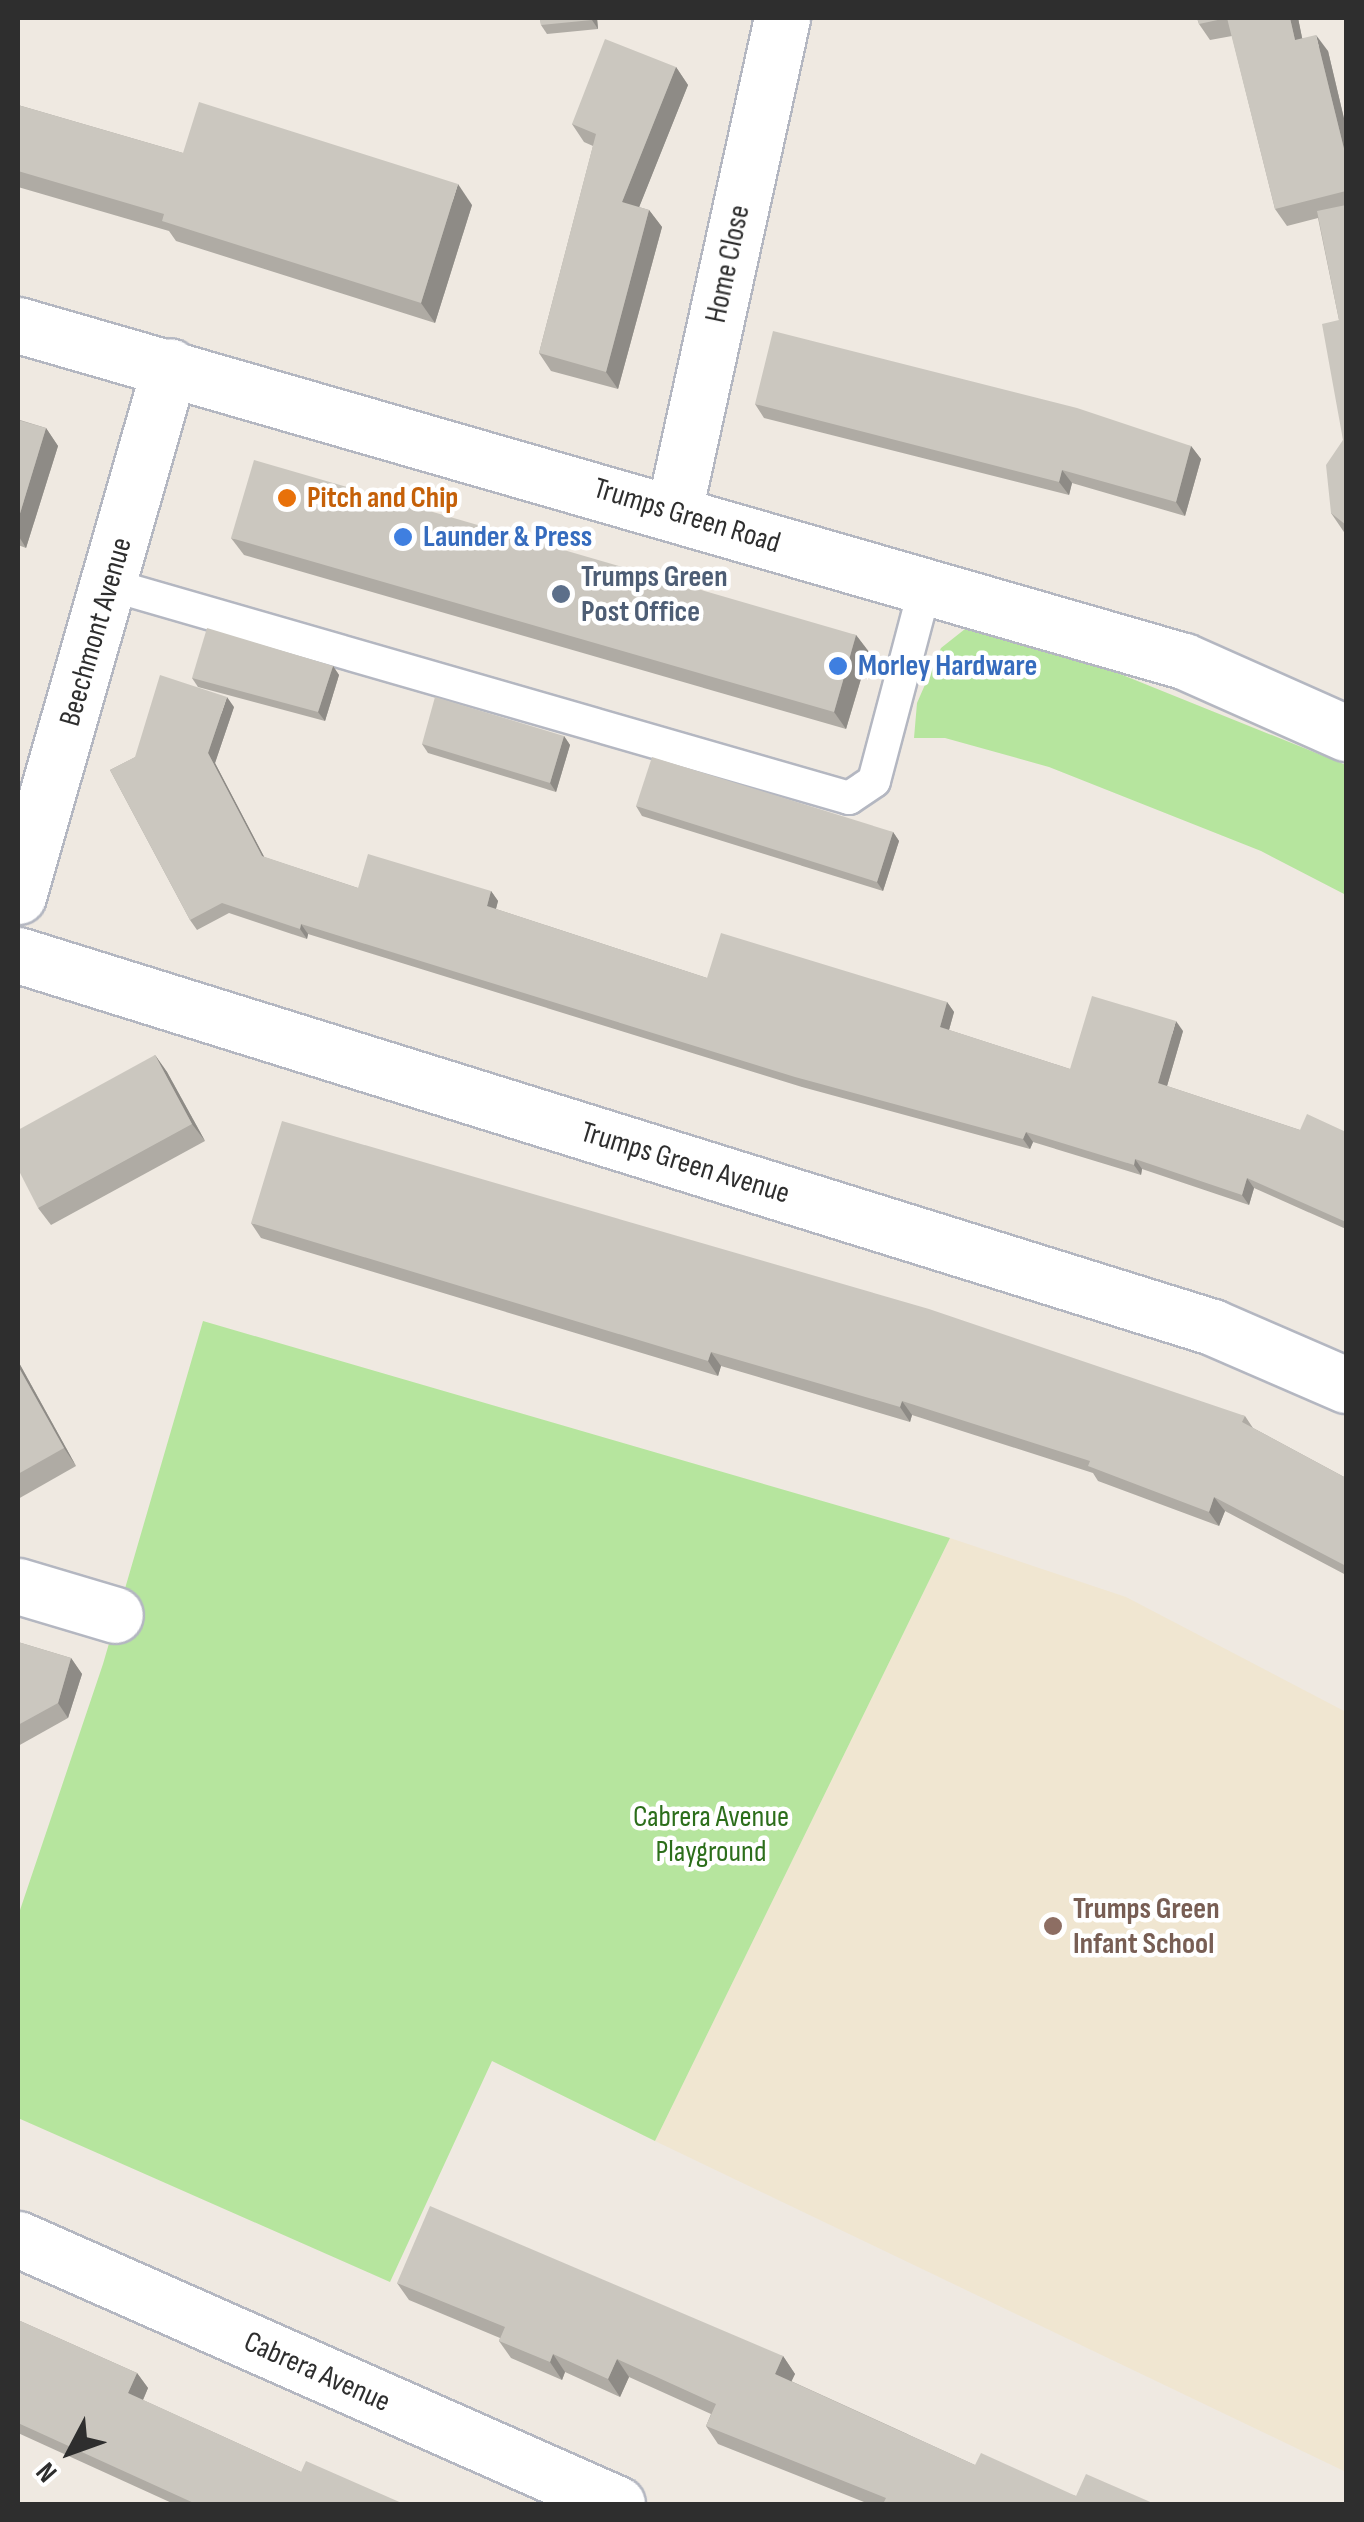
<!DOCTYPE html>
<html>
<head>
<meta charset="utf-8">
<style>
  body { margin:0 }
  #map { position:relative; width:1364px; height:2522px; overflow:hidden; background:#efe9e1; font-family:"Sofia Sans Condensed",sans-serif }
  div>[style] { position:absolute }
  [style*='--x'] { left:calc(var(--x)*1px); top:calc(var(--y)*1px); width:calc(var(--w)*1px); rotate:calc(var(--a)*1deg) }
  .education>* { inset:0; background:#f0e6d1 }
  .green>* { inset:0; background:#b6e59e }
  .roads { filter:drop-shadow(2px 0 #b4b7c1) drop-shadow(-2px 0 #b4b7c1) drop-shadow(0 2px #b4b7c1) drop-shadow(0 -2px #b4b7c1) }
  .lane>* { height:32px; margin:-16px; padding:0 16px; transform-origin:16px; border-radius:16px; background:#fff }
  .street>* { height:55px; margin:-27.5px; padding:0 27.5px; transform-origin:27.5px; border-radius:27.5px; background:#fff }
  .secondary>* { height:55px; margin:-27.5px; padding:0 27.5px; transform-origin:27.5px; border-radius:27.5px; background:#fff }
  .wall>* { inset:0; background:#afaba4 }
  .shaded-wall>* { inset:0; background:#8e8b86 }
  .building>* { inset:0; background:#cbc7bf }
  .dots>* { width:28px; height:28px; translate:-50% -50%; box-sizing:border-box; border:5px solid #fff; border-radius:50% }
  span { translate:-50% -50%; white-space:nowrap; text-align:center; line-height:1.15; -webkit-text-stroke:9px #fff; paint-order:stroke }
  .street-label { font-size:30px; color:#2e2e2e }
  .food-label { font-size:30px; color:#c56008; font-weight:700 }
  .left { translate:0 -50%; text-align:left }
  .shop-label { font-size:30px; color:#366cbe; font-weight:700 }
  .service-label { font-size:30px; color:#4e5e75; font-weight:700 }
  .park-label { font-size:30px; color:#2c6e1b }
  .education-label { font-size:30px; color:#785e54; font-weight:700 }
  .frame { position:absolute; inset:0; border:20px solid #2e2e2e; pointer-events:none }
  .north { position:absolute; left:20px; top:2402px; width:100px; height:100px; -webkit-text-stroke:8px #fff; paint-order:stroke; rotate:229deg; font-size:28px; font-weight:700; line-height:40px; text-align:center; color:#2e2e2e }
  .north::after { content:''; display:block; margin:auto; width:35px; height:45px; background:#2e2e2e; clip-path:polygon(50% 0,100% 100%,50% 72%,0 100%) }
</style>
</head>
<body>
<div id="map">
  <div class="education">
    <div style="clip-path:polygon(950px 1538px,1126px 1597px,1346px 1712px,1346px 2472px,655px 2141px)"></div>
  </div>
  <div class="green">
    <div style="clip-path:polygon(994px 623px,1346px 765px,1346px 895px,1261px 851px,1049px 767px,945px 738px,914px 738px,917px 703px,941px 648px,965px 629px)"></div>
    <div style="clip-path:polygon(203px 1321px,950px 1538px,655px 2141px,492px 2061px,390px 2282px,18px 2118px,18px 1916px,103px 1664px)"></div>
  </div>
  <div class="roads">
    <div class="lane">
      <div style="--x:111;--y:585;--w:768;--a:16.1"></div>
      <div style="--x:849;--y:798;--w:30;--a:-34"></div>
      <div style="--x:874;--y:781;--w:200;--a:-75.2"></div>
    </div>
    <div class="street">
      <div style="--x:674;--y:511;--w:505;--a:-77.64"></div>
      <div style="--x:18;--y:896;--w:551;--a:-74"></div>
      <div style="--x:18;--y:955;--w:1251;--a:17.3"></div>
      <div style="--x:1212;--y:1327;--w:146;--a:23.4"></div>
      <div style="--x:18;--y:1586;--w:101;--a:16.6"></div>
      <div style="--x:18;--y:2239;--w:655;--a:23.86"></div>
    </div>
    <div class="secondary">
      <div style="--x:18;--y:325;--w:1213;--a:16.08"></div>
      <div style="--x:1184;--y:661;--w:177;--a:24"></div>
    </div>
  </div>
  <div class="wall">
    <div style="clip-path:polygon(540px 18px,597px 18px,598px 29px,547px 34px,541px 25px)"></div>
    <div style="clip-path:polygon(1197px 18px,1298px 18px,1302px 38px,1328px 51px,1346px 127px,1346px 535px,1331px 513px,1343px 440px,1339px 320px,1318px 218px,1287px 226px,1275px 209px,1232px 36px,1210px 40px,1199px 24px)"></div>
    <div style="clip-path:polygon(676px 67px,688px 85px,639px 207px,649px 210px,662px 227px,618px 389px,551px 371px,539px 353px,593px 146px,584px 142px,572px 124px)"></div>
    <div style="clip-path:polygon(18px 105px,183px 153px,472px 205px,435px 323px,176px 241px,169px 231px,18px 187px)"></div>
    <div style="clip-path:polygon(755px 404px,1191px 446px,1201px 459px,1185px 516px,1072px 483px,1069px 495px,764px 418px)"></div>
    <div style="clip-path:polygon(18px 417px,20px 420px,46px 428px,58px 446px,26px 548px,18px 545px)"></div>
    <div style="clip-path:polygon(231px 538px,856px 635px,869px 652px,846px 729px,244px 555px)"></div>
    <div style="clip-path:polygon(333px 666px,339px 675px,325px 721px,198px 687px,192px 678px)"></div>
    <div style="clip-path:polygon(234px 707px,215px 763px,264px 857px,358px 888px,491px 891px,498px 901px,496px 909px,707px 978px,947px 1002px,954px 1012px,949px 1030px,1070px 1069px,1183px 1031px,1167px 1086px,1300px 1130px,1346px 1132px,1346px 1229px,1254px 1188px,1249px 1205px,1142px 1169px,1141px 1175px,1033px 1142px,1030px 1149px,802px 1087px,308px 934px,307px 939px,229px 913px,197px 930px,190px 920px,110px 770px)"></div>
    <div style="clip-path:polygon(564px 736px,570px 745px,556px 792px,428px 753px,422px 744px)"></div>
    <div style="clip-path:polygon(636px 806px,893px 832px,899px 841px,883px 891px,642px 816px)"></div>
    <div style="clip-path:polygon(155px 1055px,167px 1072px,205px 1141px,51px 1225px,38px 1208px)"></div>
    <div style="clip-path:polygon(251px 1223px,1245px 1416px,1253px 1428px,1346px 1478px,1346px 1575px,1225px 1511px,1219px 1526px,1098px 1481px,1093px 1473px,912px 1415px,910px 1422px,721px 1366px,718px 1376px,261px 1238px)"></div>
    <div style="clip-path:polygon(18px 1361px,76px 1466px,18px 1499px)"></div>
    <div style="clip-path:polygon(18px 1642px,71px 1658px,82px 1674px,68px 1718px,18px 1746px)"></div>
    <div style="clip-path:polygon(397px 2283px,783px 2356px,795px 2374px,791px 2381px,975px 2465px,1076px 2496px,1155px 2504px,869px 2504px,718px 2444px,706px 2426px,711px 2414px,629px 2377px,620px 2397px,565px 2372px,562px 2380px,511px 2358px,499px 2341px,500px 2338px,409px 2300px)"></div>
    <div style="clip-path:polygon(18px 2320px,137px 2373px,148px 2388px,143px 2400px,301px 2472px,404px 2504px,174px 2504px,18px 2433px)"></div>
  </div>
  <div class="shaded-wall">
    <div style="clip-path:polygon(592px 18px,597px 18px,598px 29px,592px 20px)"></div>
    <div style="clip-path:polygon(1290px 18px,1298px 18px,1306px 57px,1295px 40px)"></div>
    <div style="clip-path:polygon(1316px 35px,1328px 51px,1346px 127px,1346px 157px)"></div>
    <div style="clip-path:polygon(676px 67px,688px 85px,634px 220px,622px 202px)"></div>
    <div style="clip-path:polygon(458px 184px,472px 205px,435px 323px,421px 303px)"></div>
    <div style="clip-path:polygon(649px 210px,662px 227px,618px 389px,606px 372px)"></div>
    <div style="clip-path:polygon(46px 428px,58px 446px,26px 548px,18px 535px,18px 520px)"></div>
    <div style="clip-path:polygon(1191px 446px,1201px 459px,1185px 516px,1176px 502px)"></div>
    <div style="clip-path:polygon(1062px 470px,1072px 483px,1069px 495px,1059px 482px)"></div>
    <div style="clip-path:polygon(856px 635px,869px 652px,846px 729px,834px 712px)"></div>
    <div style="clip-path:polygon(333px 666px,339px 675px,325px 721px,318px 712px)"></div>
    <div style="clip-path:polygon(227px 697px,234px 707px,215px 763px,269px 866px,262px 856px,208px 753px)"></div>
    <div style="clip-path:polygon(564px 736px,570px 745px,556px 792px,550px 783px)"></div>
    <div style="clip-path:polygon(893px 832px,899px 841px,883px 891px,877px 882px)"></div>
    <div style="clip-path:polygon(491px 891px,498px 901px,494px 916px,487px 906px)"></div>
    <div style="clip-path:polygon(301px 924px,308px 934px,307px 939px,300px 929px)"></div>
    <div style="clip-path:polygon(947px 1002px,954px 1012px,947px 1037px,940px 1027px)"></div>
    <div style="clip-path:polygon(1176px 1021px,1183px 1031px,1165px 1093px,1158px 1083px)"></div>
    <div style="clip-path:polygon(155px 1055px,167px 1072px,205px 1141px,192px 1124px)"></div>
    <div style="clip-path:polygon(1026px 1132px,1033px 1142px,1030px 1149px,1023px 1139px)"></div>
    <div style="clip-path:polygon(1135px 1159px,1142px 1169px,1141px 1175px,1134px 1165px)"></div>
    <div style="clip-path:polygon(1247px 1178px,1254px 1188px,1249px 1205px,1242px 1195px)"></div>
    <div style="clip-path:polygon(711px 1352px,721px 1366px,718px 1376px,708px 1361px)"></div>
    <div style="clip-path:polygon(18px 1361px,76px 1466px,64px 1448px,18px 1366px)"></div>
    <div style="clip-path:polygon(902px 1401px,912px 1415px,910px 1422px,900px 1407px)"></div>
    <div style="clip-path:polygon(1214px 1497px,1225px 1511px,1219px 1526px,1209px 1512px)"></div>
    <div style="clip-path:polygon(71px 1658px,82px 1674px,68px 1718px,58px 1703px)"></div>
    <div style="clip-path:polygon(553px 2354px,565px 2372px,562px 2380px,550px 2362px)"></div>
    <div style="clip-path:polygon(783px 2356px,795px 2374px,787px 2391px,775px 2374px)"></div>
    <div style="clip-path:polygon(617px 2359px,629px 2377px,620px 2397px,608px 2379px)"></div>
    <div style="clip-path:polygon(137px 2373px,148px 2388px,139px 2409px,128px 2393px)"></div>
  </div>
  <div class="building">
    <div style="clip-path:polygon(540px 18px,592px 18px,592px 20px,541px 25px)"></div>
    <div style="clip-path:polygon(1197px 18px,1227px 18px,1199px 24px)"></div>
    <div style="clip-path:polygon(1227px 18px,1290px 18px,1295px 40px,1316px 35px,1346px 157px,1346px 191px,1275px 209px)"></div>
    <div style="clip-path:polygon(605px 39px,676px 67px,622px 202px,649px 210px,606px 372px,539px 353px,596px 134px,572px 124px)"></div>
    <div style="clip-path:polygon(199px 102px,458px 184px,421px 303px,162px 221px,164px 214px,18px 171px,18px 105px,183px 153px)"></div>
    <div style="clip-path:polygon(1346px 205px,1346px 525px,1331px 513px,1326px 465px,1343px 440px,1322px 324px,1339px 320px,1317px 211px)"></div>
    <div style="clip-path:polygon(773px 331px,1077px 408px,1191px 446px,1176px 502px,1062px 470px,1059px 482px,755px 404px)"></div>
    <div style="clip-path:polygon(18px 420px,46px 428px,18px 520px)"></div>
    <div style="clip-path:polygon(254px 460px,856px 635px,834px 712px,231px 538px)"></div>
    <div style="clip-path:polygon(207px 628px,333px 666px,318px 712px,192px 678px)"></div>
    <div style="clip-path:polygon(160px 675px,227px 697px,208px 753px,262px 856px,358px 888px,368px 854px,491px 891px,487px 906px,707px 978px,721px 933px,947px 1002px,940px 1027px,1070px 1069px,1092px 996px,1176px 1021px,1158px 1083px,1300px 1130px,1307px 1114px,1346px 1132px,1346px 1222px,1247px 1178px,1242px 1195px,1135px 1159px,1134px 1165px,1026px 1132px,1023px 1139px,795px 1077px,301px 924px,300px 929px,222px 903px,190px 920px,110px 770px,135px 757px)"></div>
    <div style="clip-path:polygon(435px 697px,564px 736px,550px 783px,422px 744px)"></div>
    <div style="clip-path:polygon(652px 757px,893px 832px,877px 882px,636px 806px)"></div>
    <div style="clip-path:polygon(155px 1055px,192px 1124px,38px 1208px,18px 1169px,18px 1130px)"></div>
    <div style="clip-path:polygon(282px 1121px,929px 1309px,1245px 1416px,1242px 1422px,1346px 1478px,1346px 1566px,1214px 1497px,1209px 1512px,1088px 1466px,1090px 1461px,902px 1401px,900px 1407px,711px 1352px,708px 1361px,251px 1223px)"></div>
    <div style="clip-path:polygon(18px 1366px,64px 1448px,18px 1474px)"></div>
    <div style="clip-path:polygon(18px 1642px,71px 1658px,58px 1703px,18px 1725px)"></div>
    <div style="clip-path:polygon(430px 2206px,783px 2356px,775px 2374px,975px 2465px,981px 2453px,1076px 2496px,1086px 2474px,1155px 2504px,883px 2504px,886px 2498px,706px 2426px,716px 2404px,617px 2359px,608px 2379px,553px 2354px,550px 2362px,499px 2341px,505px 2327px,397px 2283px)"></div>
    <div style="clip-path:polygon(18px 2320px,137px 2373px,128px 2393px,301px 2472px,306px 2461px,404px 2504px,196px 2504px,18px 2423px)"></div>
  </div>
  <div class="dots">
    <div style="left:287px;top:498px;background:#e8710a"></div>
    <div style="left:403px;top:537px;background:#3f7fe0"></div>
    <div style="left:561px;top:594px;background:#5c6f8a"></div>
    <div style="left:838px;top:666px;background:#3f7fe0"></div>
    <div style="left:1053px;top:1926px;background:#8d6e63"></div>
  </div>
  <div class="street-label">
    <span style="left:728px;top:264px;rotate:-78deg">Home Close</span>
    <span style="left:687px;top:516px;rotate:17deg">Trumps Green Road</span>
    <span style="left:96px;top:632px;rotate:-74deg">Beechmont Avenue</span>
    <span style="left:685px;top:1163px;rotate:17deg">Trumps Green Avenue</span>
    <span style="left:317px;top:2372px;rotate:24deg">Cabrera Avenue</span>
  </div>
  <div class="food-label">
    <span class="left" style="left:307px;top:498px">Pitch and Chip</span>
  </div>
  <div class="shop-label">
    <span class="left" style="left:423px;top:537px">Launder &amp; Press</span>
    <span class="left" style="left:858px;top:666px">Morley Hardware</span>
  </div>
  <div class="service-label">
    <span class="left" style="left:581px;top:594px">Trumps Green<br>Post Office</span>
  </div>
  <div class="park-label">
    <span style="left:711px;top:1834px">Cabrera Avenue<br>Playground</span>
  </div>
  <div class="education-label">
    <span class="left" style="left:1073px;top:1926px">Trumps Green<br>Infant School</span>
  </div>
  <div class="frame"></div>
  <div class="north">N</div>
</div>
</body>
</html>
